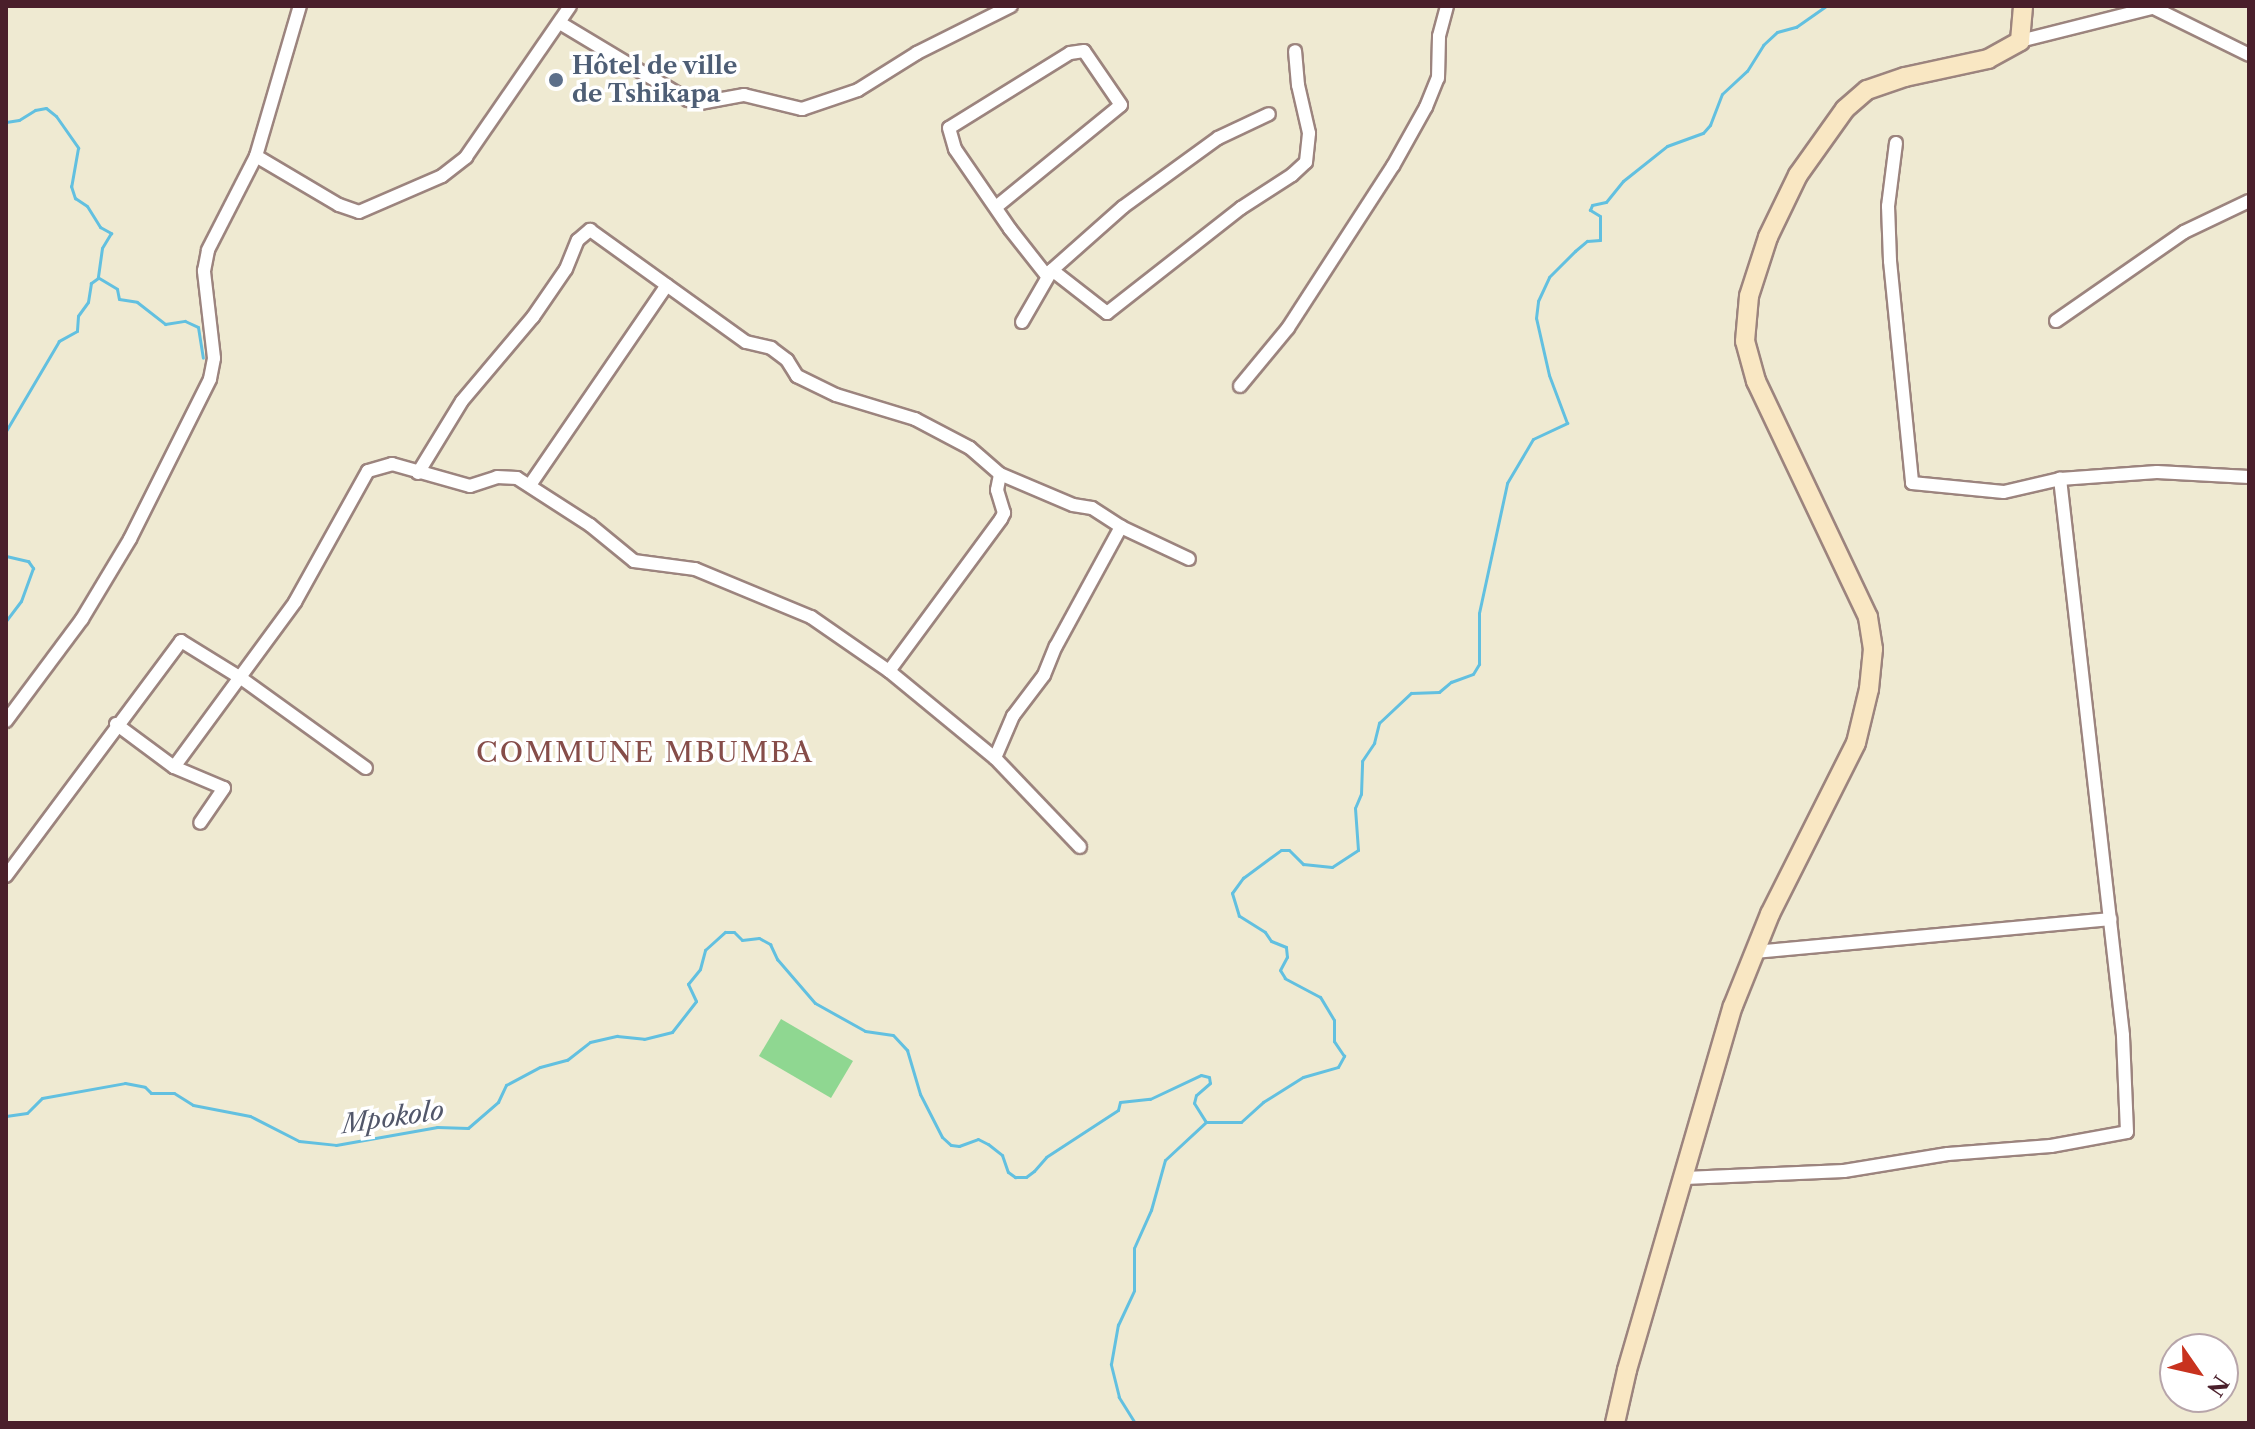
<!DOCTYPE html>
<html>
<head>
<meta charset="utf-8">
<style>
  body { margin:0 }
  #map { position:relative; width:2255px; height:1429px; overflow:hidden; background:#efead2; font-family:"Libre Caslon Text",serif }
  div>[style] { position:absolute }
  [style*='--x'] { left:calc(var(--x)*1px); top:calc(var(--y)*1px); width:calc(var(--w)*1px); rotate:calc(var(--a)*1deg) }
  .green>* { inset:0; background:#8fd791 }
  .stream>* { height:3px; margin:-1.5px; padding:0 1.5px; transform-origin:1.5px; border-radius:1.5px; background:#62c0e0 }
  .roads { filter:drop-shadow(2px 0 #9c847e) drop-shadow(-2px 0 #9c847e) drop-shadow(0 2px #9c847e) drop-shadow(0 -2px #9c847e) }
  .street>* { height:12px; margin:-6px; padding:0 6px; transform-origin:6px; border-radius:6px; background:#fff }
  .secondary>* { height:18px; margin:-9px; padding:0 9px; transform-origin:9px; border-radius:9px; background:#f9e7c3 }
  .dots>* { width:22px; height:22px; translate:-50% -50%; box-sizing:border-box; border:4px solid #fff; border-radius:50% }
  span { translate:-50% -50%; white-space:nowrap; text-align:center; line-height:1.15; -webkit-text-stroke:7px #fff; paint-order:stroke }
  .service-label { font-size:24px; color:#4e5e75; font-weight:700 }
  .left { translate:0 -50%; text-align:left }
  .water-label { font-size:26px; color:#52576a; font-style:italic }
  .quarter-label { font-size:28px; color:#864d49; letter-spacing:2px }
  .frame { position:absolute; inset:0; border:8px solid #4a1f2b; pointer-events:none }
  .north { position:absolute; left:2159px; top:1333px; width:80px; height:80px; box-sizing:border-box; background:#fff; border:2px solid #b7a5aa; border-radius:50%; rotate:124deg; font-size:22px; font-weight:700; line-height:32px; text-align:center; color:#4a1f2b }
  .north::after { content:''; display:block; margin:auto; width:28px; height:36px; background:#c8321e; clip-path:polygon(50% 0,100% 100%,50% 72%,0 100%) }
</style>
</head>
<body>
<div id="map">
  <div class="green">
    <div style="clip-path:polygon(781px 1019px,853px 1061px,831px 1098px,759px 1056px)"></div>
  </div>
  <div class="stream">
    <div style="--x:6;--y:122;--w:13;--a:-9"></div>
    <div style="--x:19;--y:120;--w:19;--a:-32"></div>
    <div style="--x:35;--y:110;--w:11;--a:-10"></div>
    <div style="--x:46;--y:108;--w:13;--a:39"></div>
    <div style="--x:56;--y:116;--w:39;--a:55"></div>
    <div style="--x:78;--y:148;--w:39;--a:100"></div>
    <div style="--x:71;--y:186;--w:13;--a:72"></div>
    <div style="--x:75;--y:198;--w:14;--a:34"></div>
    <div style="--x:87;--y:206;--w:25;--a:58"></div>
    <div style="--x:100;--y:227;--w:13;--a:29"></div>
    <div style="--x:111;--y:233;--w:17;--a:121"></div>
    <div style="--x:102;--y:248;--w:30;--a:98"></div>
    <div style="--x:98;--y:278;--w:9;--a:144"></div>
    <div style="--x:91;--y:283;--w:19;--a:99"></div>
    <div style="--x:88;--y:302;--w:17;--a:126"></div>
    <div style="--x:78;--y:316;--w:15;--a:94"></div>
    <div style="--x:77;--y:331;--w:21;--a:151"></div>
    <div style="--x:59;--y:341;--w:104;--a:120.5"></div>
    <div style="--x:99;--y:278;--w:21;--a:31"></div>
    <div style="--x:117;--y:289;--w:10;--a:79"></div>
    <div style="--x:119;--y:299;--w:18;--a:9"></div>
    <div style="--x:137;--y:302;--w:36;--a:38"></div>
    <div style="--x:165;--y:324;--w:20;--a:-9"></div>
    <div style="--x:185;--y:321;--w:14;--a:25"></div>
    <div style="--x:198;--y:327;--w:31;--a:81"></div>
    <div style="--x:6;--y:556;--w:23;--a:13"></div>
    <div style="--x:28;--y:561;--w:9;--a:54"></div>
    <div style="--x:33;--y:568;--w:35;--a:110"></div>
    <div style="--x:21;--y:601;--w:25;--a:127"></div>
    <div style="--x:6;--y:1116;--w:21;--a:-8"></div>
    <div style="--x:27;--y:1113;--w:21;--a:-45"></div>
    <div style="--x:42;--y:1098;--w:84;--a:-10.2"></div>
    <div style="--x:125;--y:1083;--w:20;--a:11"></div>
    <div style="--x:145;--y:1087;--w:8;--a:45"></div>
    <div style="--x:151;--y:1093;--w:23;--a:0"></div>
    <div style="--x:174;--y:1093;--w:22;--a:32"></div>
    <div style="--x:193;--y:1105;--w:58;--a:10.9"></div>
    <div style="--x:250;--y:1116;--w:55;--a:27"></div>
    <div style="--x:299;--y:1141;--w:37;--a:6"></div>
    <div style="--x:336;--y:1145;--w:103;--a:-10.1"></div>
    <div style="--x:437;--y:1127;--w:31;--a:2"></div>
    <div style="--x:468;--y:1128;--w:40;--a:-41"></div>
    <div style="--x:498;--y:1102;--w:19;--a:-65"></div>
    <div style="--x:506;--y:1085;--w:38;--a:-28"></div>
    <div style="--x:540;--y:1067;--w:28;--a:-15"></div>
    <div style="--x:567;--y:1060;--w:29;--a:-38"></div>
    <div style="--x:590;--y:1042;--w:28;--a:-13"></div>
    <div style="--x:617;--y:1036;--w:27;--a:6"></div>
    <div style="--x:644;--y:1039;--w:29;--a:-14"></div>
    <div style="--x:672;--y:1032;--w:39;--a:-52"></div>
    <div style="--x:696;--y:1001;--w:19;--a:-115"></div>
    <div style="--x:688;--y:984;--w:19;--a:-51"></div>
    <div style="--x:700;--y:969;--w:20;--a:-75"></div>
    <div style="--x:705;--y:950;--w:27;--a:-42"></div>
    <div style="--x:725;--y:932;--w:9;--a:0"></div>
    <div style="--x:734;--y:932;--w:11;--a:45"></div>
    <div style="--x:742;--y:940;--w:17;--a:-7"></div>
    <div style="--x:759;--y:938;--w:13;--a:29"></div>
    <div style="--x:770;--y:944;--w:17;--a:65"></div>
    <div style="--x:777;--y:959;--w:58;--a:49.2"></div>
    <div style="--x:815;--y:1003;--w:57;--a:29.2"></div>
    <div style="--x:865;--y:1031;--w:28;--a:8"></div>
    <div style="--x:893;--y:1035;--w:21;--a:47"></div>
    <div style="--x:907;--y:1050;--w:46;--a:73.5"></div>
    <div style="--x:920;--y:1094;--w:48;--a:62.9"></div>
    <div style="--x:942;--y:1137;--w:12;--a:42"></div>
    <div style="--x:951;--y:1145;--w:8;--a:7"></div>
    <div style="--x:959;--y:1146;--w:20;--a:-20"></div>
    <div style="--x:978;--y:1139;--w:11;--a:27"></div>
    <div style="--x:988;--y:1144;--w:18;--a:38"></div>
    <div style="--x:1002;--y:1155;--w:18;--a:71"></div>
    <div style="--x:1008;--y:1172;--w:9;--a:36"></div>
    <div style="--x:1015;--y:1177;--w:11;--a:0"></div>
    <div style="--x:1026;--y:1177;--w:10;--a:-37"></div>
    <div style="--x:1034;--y:1171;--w:18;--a:-49"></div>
    <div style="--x:1046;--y:1157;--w:86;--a:-33.1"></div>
    <div style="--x:1118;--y:1110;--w:8;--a:-76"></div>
    <div style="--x:1120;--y:1102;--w:30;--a:-6"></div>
    <div style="--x:1150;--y:1099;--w:56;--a:-25.2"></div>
    <div style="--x:1201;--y:1075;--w:8;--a:14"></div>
    <div style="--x:1209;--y:1077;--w:6;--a:81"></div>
    <div style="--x:1210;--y:1083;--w:18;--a:139"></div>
    <div style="--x:1196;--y:1095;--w:8;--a:104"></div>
    <div style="--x:1194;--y:1103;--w:22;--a:58"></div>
    <div style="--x:1135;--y:1423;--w:31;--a:-122"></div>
    <div style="--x:1119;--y:1397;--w:34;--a:-104"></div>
    <div style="--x:1111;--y:1364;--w:40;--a:-80"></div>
    <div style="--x:1118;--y:1325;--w:38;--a:-65"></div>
    <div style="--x:1134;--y:1290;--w:42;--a:-90"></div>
    <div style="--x:1134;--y:1248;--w:42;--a:-65.9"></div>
    <div style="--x:1151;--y:1210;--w:52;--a:-74.4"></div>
    <div style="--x:1165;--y:1160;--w:56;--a:-42.8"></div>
    <div style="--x:1206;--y:1122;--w:35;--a:0"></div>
    <div style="--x:1241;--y:1122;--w:30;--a:-42"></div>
    <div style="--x:1263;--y:1102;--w:47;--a:-32"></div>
    <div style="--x:1303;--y:1077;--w:36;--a:-16"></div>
    <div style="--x:1338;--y:1067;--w:13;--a:-61"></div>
    <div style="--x:1344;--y:1056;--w:18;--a:-124"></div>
    <div style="--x:1334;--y:1041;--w:21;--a:-90"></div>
    <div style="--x:1334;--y:1020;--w:27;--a:-121"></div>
    <div style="--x:1320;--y:997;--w:40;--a:-152"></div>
    <div style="--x:1285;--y:978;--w:9;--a:-122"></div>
    <div style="--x:1280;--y:970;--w:15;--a:-62"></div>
    <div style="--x:1287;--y:957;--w:10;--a:-96"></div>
    <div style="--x:1286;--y:947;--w:16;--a:-158"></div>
    <div style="--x:1271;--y:941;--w:11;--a:-124"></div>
    <div style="--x:1265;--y:932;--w:31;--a:-148"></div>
    <div style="--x:1239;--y:916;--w:24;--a:-107"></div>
    <div style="--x:1232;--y:893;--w:19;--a:-54"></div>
    <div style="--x:1243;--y:878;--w:47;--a:-36.4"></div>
    <div style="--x:1281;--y:850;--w:8;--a:0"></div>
    <div style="--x:1289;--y:850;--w:20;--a:45"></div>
    <div style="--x:1303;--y:864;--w:29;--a:6"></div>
    <div style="--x:1332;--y:867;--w:31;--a:-33"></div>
    <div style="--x:1358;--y:850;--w:42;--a:-94.1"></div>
    <div style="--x:1355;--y:808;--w:15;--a:-67"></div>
    <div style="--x:1361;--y:794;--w:33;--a:-88"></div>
    <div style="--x:1362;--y:761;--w:22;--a:-56"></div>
    <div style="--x:1374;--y:743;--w:21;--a:-76"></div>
    <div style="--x:1379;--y:723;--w:44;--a:-43.2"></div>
    <div style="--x:1411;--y:693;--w:28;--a:-2"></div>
    <div style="--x:1439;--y:692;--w:16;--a:-40"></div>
    <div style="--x:1451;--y:682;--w:23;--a:-20"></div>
    <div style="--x:1473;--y:674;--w:12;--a:-59"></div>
    <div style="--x:1479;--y:664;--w:51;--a:-90"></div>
    <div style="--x:1479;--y:613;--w:133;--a:-77.8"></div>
    <div style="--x:1507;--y:483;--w:51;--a:-59.4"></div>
    <div style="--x:1533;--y:439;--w:38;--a:-25"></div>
    <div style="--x:1567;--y:423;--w:51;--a:-110.6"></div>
    <div style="--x:1549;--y:375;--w:58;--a:-102.8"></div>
    <div style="--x:1536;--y:318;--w:17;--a:-83"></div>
    <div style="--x:1538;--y:301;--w:26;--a:-65"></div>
    <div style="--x:1549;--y:277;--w:37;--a:-45"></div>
    <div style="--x:1575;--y:251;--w:16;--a:-40"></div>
    <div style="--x:1587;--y:241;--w:13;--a:-4"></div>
    <div style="--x:1600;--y:240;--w:24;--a:-90"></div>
    <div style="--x:1600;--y:216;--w:12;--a:-149"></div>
    <div style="--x:1590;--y:210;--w:5;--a:-68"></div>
    <div style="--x:1592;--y:205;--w:14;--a:-12"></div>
    <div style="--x:1606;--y:202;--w:27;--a:-51"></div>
    <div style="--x:1623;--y:181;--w:56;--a:-38.5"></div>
    <div style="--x:1667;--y:146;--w:38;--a:-20"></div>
    <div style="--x:1703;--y:133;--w:11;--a:-49"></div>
    <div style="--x:1710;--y:125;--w:33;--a:-69"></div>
    <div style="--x:1722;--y:94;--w:34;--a:-43"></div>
    <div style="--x:1747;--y:71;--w:31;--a:-58"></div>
    <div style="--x:1763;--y:45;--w:19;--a:-43"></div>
    <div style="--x:1777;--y:32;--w:20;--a:-15"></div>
    <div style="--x:1796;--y:27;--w:37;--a:-35"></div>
  </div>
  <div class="roads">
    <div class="street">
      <div style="--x:2150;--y:6;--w:110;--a:26.3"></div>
      <div style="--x:560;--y:23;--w:149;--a:31"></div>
      <div style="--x:688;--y:100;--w:12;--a:14"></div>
      <div style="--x:700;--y:103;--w:45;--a:-10.3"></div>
      <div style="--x:744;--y:95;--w:60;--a:13.6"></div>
      <div style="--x:802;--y:109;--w:59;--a:-18.7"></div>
      <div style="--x:858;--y:90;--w:70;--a:-32.1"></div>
      <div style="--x:917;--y:53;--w:105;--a:-26.6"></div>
      <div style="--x:2020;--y:41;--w:135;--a:-14.1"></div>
      <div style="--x:1896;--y:143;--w:64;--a:97.2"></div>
      <div style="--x:1888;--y:206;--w:55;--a:87.9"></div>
      <div style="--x:1890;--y:261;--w:223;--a:84.3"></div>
      <div style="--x:1912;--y:483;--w:92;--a:5.6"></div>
      <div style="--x:2004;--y:492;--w:57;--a:-13.1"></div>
      <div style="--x:2060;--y:479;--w:97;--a:-4.1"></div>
      <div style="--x:2157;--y:472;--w:92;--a:3.1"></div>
      <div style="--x:256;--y:156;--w:96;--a:30.6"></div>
      <div style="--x:339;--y:205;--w:21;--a:19"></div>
      <div style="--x:359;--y:212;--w:90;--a:-23.4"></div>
      <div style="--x:442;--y:176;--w:31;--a:-38"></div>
      <div style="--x:466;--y:157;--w:183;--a:-55.4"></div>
      <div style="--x:996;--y:207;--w:161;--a:-39.2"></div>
      <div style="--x:1121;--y:105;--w:65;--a:-124.4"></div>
      <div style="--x:1084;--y:51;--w:14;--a:172"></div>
      <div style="--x:1070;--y:53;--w:142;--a:148.2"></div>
      <div style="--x:949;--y:128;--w:22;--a:74"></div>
      <div style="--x:955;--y:149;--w:97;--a:55.5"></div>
      <div style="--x:1010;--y:229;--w:60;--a:51.8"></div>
      <div style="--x:1052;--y:270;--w:70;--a:38"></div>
      <div style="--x:1107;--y:313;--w:170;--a:-38.1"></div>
      <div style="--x:1241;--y:208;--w:61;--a:-32.9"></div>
      <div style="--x:1292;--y:175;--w:19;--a:-43"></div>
      <div style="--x:1306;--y:162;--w:29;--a:-84"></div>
      <div style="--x:1309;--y:133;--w:49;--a:-102.9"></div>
      <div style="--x:1298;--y:85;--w:34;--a:-95"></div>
      <div style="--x:2056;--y:321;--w:156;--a:-34.8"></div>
      <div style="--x:2184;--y:232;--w:72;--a:-25.5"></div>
      <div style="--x:1022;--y:322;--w:60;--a:-60"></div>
      <div style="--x:1052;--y:270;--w:95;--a:-41.6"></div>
      <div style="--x:1123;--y:207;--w:117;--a:-36"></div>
      <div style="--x:1218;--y:138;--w:56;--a:-25.2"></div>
      <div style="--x:1240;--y:386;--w:75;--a:-50.4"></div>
      <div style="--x:1288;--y:328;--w:193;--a:-57.1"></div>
      <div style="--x:1393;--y:166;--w:68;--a:-60.8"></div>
      <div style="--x:1426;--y:107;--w:31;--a:-68"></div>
      <div style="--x:1438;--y:78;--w:42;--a:-88.6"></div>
      <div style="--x:1439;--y:36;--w:31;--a:-75"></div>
      <div style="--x:418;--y:473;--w:84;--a:-58.6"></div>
      <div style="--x:462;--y:401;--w:110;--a:-49.8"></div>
      <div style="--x:533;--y:317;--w:58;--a:-55.5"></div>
      <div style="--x:566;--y:269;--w:31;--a:-68"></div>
      <div style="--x:578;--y:240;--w:16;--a:-40"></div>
      <div style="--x:590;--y:230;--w:192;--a:35.7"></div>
      <div style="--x:746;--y:342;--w:26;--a:13"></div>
      <div style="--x:771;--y:348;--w:20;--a:37"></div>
      <div style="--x:787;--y:360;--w:19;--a:58"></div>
      <div style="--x:797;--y:376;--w:43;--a:26"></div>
      <div style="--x:836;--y:395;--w:83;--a:16.9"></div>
      <div style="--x:915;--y:419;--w:62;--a:27.8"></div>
      <div style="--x:970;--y:448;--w:40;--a:41"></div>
      <div style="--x:1000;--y:474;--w:79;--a:23"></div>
      <div style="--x:1073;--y:505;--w:19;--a:9"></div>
      <div style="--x:1092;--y:508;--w:35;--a:33"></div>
      <div style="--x:1121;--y:527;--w:75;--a:25.2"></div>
      <div style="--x:530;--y:485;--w:242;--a:-55.6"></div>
      <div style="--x:889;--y:671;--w:189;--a:-53.6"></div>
      <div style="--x:1001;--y:519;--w:7;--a:-63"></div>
      <div style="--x:1004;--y:513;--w:24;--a:-107"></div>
      <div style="--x:997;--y:490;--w:16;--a:-79"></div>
      <div style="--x:6;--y:721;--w:127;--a:-53.3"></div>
      <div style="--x:82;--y:619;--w:93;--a:-59"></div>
      <div style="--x:130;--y:539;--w:179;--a:-63.4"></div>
      <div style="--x:210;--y:379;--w:21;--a:-79"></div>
      <div style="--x:214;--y:358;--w:88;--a:-96.6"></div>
      <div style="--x:204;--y:271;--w:21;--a:-79"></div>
      <div style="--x:208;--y:250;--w:106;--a:-62.9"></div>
      <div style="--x:256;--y:156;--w:156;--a:-73.7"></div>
      <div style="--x:116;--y:724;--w:72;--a:36.6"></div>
      <div style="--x:174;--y:767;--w:54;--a:22.8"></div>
      <div style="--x:224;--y:788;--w:42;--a:124.4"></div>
      <div style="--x:995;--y:758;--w:46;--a:-66.8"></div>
      <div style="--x:1013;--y:716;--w:51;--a:-52.9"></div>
      <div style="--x:1044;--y:675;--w:31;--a:-68"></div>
      <div style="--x:1056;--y:646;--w:136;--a:-61.4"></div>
      <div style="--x:174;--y:767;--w:205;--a:-53.7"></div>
      <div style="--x:295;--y:602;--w:150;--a:-60.9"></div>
      <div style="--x:368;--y:471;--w:25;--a:-16"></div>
      <div style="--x:392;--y:464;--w:81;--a:15.8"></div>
      <div style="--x:470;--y:486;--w:28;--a:-18"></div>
      <div style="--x:497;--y:477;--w:20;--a:3"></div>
      <div style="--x:517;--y:478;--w:87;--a:32.8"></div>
      <div style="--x:590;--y:525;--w:57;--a:39.3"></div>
      <div style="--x:634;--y:561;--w:62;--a:7.5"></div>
      <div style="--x:695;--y:569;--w:126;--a:22.5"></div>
      <div style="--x:811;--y:617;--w:95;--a:34.7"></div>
      <div style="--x:889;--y:671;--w:137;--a:39.4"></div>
      <div style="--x:995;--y:758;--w:123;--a:46.3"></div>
      <div style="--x:6;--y:876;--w:293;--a:-53.3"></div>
      <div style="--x:181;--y:641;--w:70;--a:31.7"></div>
      <div style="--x:241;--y:678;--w:154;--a:35.8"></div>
      <div style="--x:1755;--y:952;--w:357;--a:-5.3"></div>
      <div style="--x:1685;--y:1178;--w:159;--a:-2.5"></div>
      <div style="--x:1844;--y:1171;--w:105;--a:-9.3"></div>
      <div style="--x:1948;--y:1154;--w:103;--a:-4.4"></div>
      <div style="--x:2051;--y:1146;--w:77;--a:-10.4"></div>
      <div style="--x:2127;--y:1132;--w:97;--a:-92.4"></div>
      <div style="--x:2123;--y:1035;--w:560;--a:-96.46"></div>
    </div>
    <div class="secondary">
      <div style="--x:1615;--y:1423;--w:54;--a:-77.2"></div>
      <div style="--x:1627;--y:1370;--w:379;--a:-73.8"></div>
      <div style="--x:1733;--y:1006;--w:99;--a:-68.1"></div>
      <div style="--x:1770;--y:914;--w:191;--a:-63.3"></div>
      <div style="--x:1856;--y:743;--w:56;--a:-76.5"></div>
      <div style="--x:1869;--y:689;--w:40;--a:-84.3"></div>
      <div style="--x:1873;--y:649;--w:32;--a:-99"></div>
      <div style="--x:1868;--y:617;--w:261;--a:-115.4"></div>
      <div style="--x:1756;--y:381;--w:41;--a:-105.4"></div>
      <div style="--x:1745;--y:341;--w:45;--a:-84.9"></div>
      <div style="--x:1749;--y:296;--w:62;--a:-72.1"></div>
      <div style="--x:1768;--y:237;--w:69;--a:-64.2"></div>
      <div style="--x:1798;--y:175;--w:81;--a:-54.5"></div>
      <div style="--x:1845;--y:109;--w:29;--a:-41"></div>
      <div style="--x:1867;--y:90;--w:40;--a:-18.9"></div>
      <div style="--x:1905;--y:77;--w:85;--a:-12.2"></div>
      <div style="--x:1988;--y:59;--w:37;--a:-29"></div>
      <div style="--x:2020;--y:41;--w:35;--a:-85"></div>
    </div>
  </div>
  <div class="dots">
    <div style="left:556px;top:80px;background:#5c6f8a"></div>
  </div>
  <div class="service-label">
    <span class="left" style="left:572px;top:80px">Hôtel de ville<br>de Tshikapa</span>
  </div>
  <div class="water-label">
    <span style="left:393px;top:1118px;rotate:-8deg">Mpokolo</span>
  </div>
  <div class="quarter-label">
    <span style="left:645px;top:752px">COMMUNE MBUMBA</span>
  </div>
  <div class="frame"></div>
  <div class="north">N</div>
</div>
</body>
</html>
